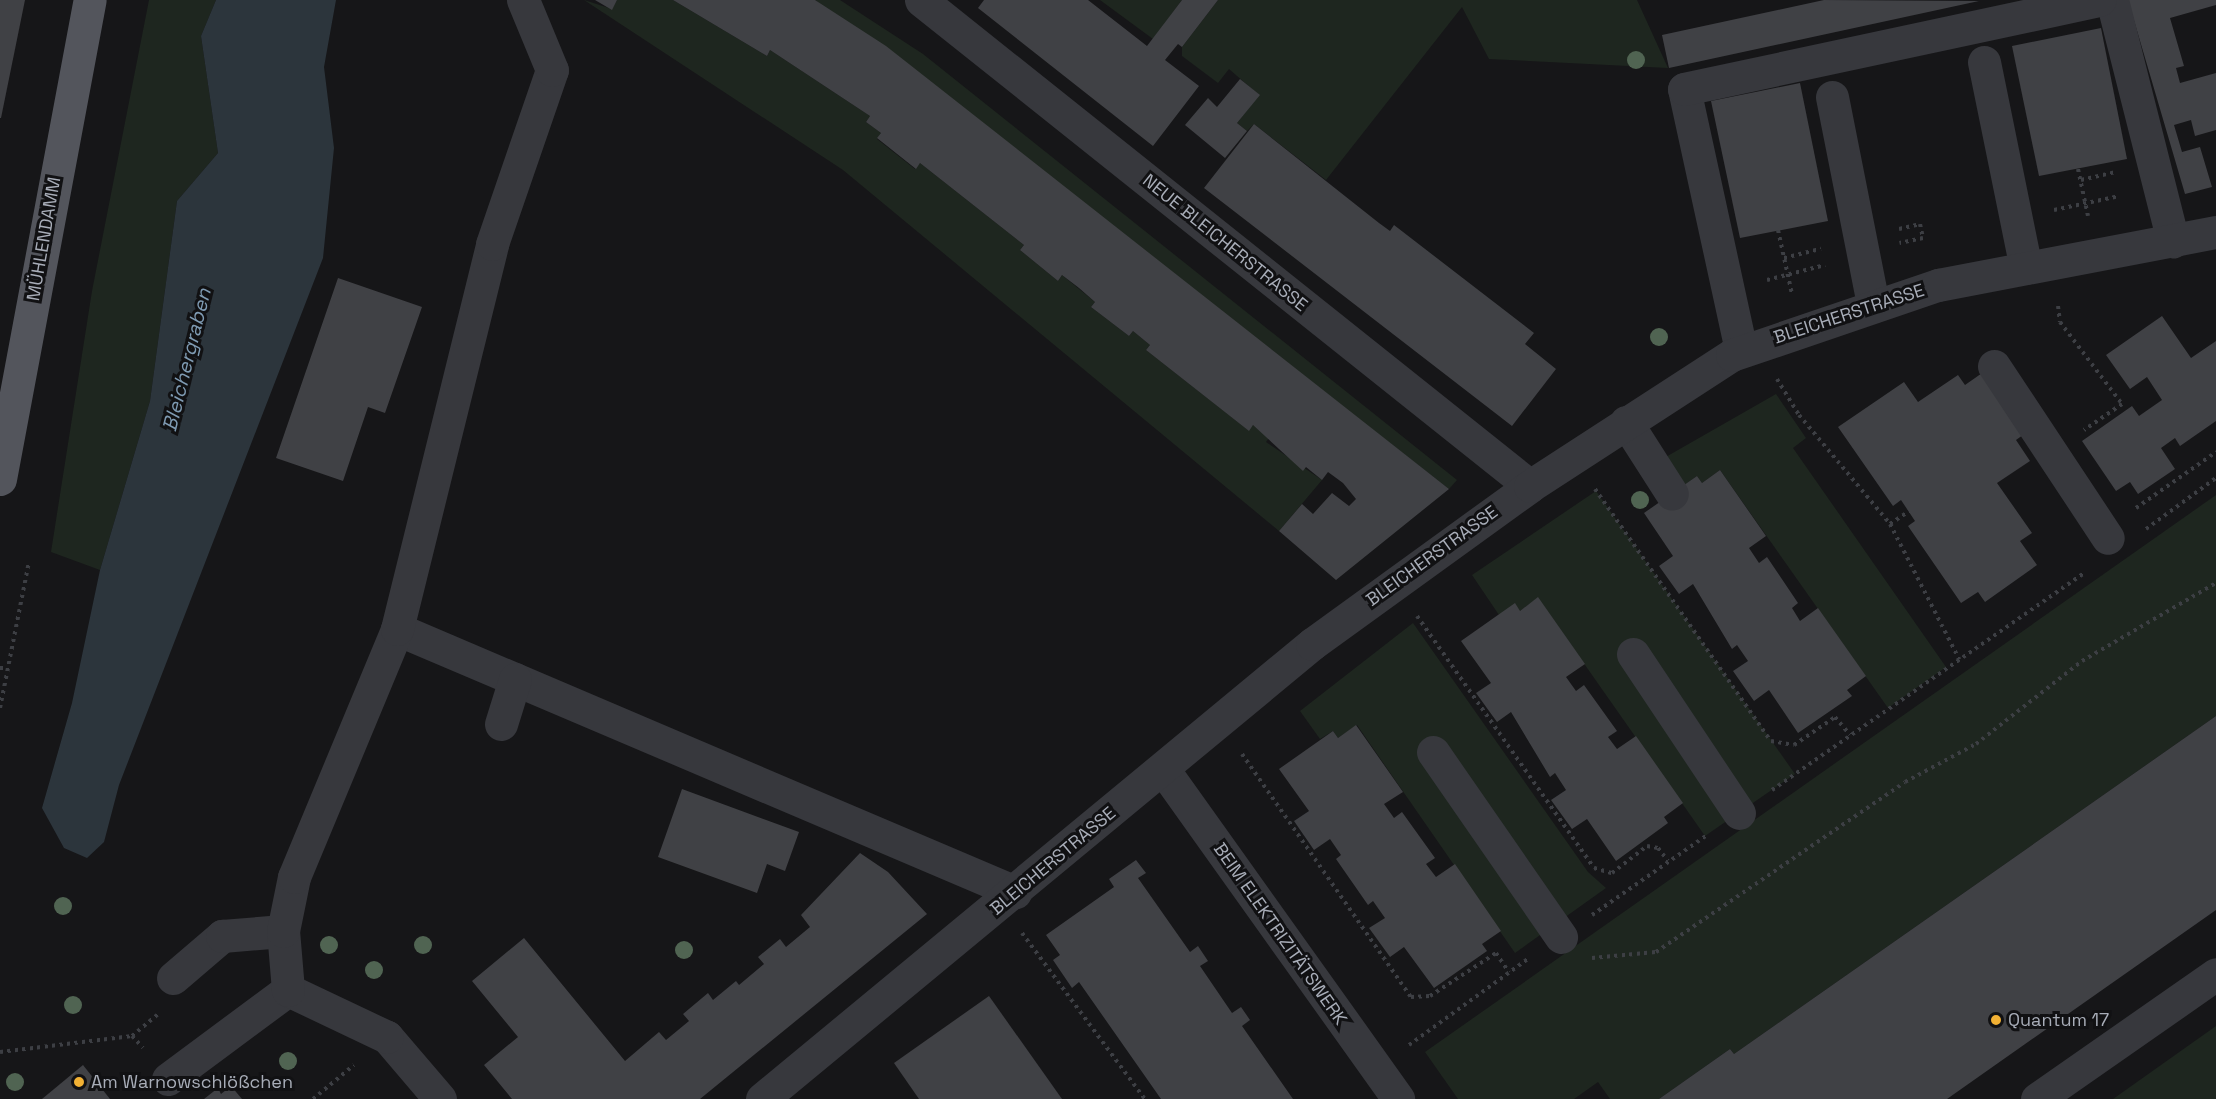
<!DOCTYPE html>
<html>
<head>
<meta charset="utf-8">
<style>
  body { margin:0 }
  #map { position:relative; width:2216px; height:1099px; overflow:hidden; background:#161618; font-family:"Space Grotesk",sans-serif }
  div>[style] { position:absolute }
  [style*='--x'] { left:calc(var(--x)*1px); top:calc(var(--y)*1px); width:calc(var(--w)*1px); rotate:calc(var(--a)*1deg) }
  .green>* { inset:0; background:#1e261f }
  .water>* { inset:0; background:#2c353c }
  .building>* { inset:0; background:#404145 }
  .path>* { height:4px; margin-top:-2px; transform-origin:0; background:repeating-linear-gradient(90deg,#3d3f44 0 3px,transparent 0 7.5px) }
  .minor>* { height:33px; margin:-16.5px; padding:0 16.5px; transform-origin:16.5px; border-radius:16.5px; background:#37383d }
  .major>* { height:33px; margin:-16.5px; padding:0 16.5px; transform-origin:16.5px; border-radius:16.5px; background:#53555c }
  .trees>* { width:18px; height:18px; margin:-9px; border-radius:50%; background:#506452 }
  .dots>* { width:16px; height:16px; translate:-50% -50%; box-sizing:border-box; border:3px solid #111113; border-radius:50% }
  span { translate:-50% -50%; white-space:nowrap; text-align:center; line-height:1.15; -webkit-text-stroke:6px #111113; paint-order:stroke }
  .street-label { font-size:18px; color:#a8adb8 }
  .poi-label { font-size:18px; color:#a8adb8 }
  .left { translate:0 -50%; text-align:left }
  .water-label { font-size:20px; color:#7f9bb3; font-style:italic }
</style>
</head>
<body>
<div id="map">
  <div class="green">
    <div style="clip-path:polygon(149px 0,216px 0,201px 36px,218px 153px,177px 201px,150px 401px,100px 570px,51px 552px,92px 291px)"></div>
    <div style="clip-path:polygon(584px 0,612px 9px,617px 0,673px 0,767px 56px,770px 50px,870px 116px,866px 122px,881px 133px,877px 139px,915px 169px,920px 163px,1024px 245px,1020px 250px,1058px 281px,1062px 275px,1095px 302px,1091px 307px,1129px 336px,1133px 331px,1150px 345px,1146px 350px,1248px 430px,1253px 425px,1269px 438px,1266px 442px,1322px 480px,1279px 531px,843px 170px)"></div>
    <div style="clip-path:polygon(815px 0,840px 0,923px 54px,1457px 480px,1449px 489px)"></div>
    <div style="clip-path:polygon(1100px 0,1182px 0,1153px 39px)"></div>
    <div style="clip-path:polygon(1218px 0,1637px 0,1668px 68px,1489px 59px,1462px 7px,1326px 180px,1254px 124px,1247px 131px,1237px 123px,1259px 95px,1229px 69px,1218px 83px,1182px 56px,1182px 47px)"></div>
    <div style="clip-path:polygon(1776px 394px,1806px 438px,1793px 448px,1946px 667px,1888px 708px,1720px 470px,1702px 483px,1697px 476px,1683px 486px,1664px 458px)"></div>
    <div style="clip-path:polygon(1596px 491px,1795px 774px,1705px 836px,1538px 598px,1520px 611px,1499px 615px,1472px 575px)"></div>
    <div style="clip-path:polygon(2216px 495px,2216px 716px,1734px 1054px,1730px 1049px,1659px 1099px,1610px 1099px,1598px 1082px,1574px 1099px,1458px 1099px,1425px 1052px)"></div>
    <div style="clip-path:polygon(1413px 623px,1588px 872px,1606px 888px,1515px 953px,1357px 725px,1338px 738px,1333px 731px,1320px 739px,1300px 711px)"></div>
    <div style="clip-path:polygon(2216px 1026px,2216px 1099px,2113px 1099px)"></div>
  </div>
  <div class="water">
    <div style="clip-path:polygon(216px 0,336px 0,324px 67px,334px 148px,323px 258px,119px 785px,104px 842px,87px 858px,64px 848px,42px 808px,72px 703px,100px 570px,150px 401px,177px 201px,218px 153px,201px 36px)"></div>
  </div>
  <div class="building">
    <div style="clip-path:polygon(0 0,25px 0,1px 118px,0 118px)"></div>
    <div style="clip-path:polygon(595px 0,617px 0,612px 10px)"></div>
    <div style="clip-path:polygon(673px 0,815px 0,886px 46px,1449px 489px,1336px 580px,1279px 531px,1302px 504px,1313px 514px,1332px 493px,1349px 506px,1356px 499px,1343px 483px,1328px 472px,1322px 480px,1306px 467px,1303px 471px,1253px 425px,1249px 431px,1146px 350px,1150px 345px,1133px 331px,1129px 336px,1091px 307px,1095px 302px,1079px 288px,1062px 275px,1058px 281px,1020px 250px,1024px 245px,920px 163px,916px 169px,877px 138px,881px 133px,866px 122px,870px 116px,770px 50px,767px 56px)"></div>
    <div style="clip-path:polygon(984px 0,1088px 0,1147px 46px,1182px 0,1218px 0,1182px 47px,1178px 44px,1165px 60px,1199px 86px,1153px 146px,978px 8px)"></div>
    <div style="clip-path:polygon(1824px 0,1979px 1px,1669px 68px,1662px 35px)"></div>
    <div style="clip-path:polygon(2128px 0,2216px 0,2216px 5px,2170px 18px,2184px 66px,2176px 68px,2180px 83px,2216px 73px,2216px 130px,2195px 136px,2191px 120px,2174px 125px,2182px 152px,2200px 147px,2212px 187px,2185px 194px)"></div>
    <div style="clip-path:polygon(2101px 28px,2127px 159px,2039px 176px,2012px 46px)"></div>
    <div style="clip-path:polygon(1240px 79px,1260px 95px,1237px 123px,1247px 131px,1225px 158px,1185px 125px,1208px 98px,1217px 107px)"></div>
    <div style="clip-path:polygon(1800px 83px,1828px 221px,1740px 238px,1711px 101px)"></div>
    <div style="clip-path:polygon(1254px 124px,1379px 223px,1390px 231px,1394px 225px,1534px 333px,1525px 344px,1556px 369px,1512px 426px,1204px 188px)"></div>
    <div style="clip-path:polygon(338px 278px,422px 307px,385px 413px,368px 407px,343px 481px,276px 458px)"></div>
    <div style="clip-path:polygon(2162px 316px,2191px 358px,2216px 341px,2216px 421px,2180px 446px,2175px 438px,2161px 448px,2175px 469px,2138px 494px,2130px 482px,2116px 491px,2082px 441px,2132px 406px,2139px 416px,2162px 400px,2147px 377px,2130px 389px,2106px 355px)"></div>
    <div style="clip-path:polygon(1985px 371px,2027px 432px,2016px 440px,2030px 461px,1997px 483px,2032px 533px,2020px 541px,2037px 565px,1985px 602px,1978px 592px,1961px 603px,1908px 526px,1915px 521px,1901px 500px,1893px 506px,1838px 427px,1904px 382px,1918px 402px,1958px 375px,1965px 385px)"></div>
    <div style="clip-path:polygon(1720px 470px,1766px 536px,1749px 548px,1759px 563px,1767px 557px,1798px 603px,1792px 608px,1800px 621px,1818px 608px,1866px 676px,1847px 690px,1852px 696px,1798px 733px,1769px 690px,1754px 701px,1733px 671px,1748px 661px,1737px 645px,1732px 649px,1693px 584px,1679px 594px,1659px 566px,1673px 556px,1644px 513px,1697px 476px,1702px 483px)"></div>
    <div style="clip-path:polygon(1538px 597px,1585px 664px,1566px 677px,1576px 691px,1584px 685px,1617px 731px,1608px 737px,1617px 749px,1636px 736px,1683px 803px,1664px 817px,1668px 823px,1616px 861px,1587px 819px,1572px 829px,1551px 800px,1566px 790px,1555px 773px,1550px 777px,1511px 712px,1497px 722px,1476px 693px,1491px 683px,1461px 641px,1515px 603px,1520px 611px)"></div>
    <div style="clip-path:polygon(2216px 716px,2216px 910px,1947px 1099px,1659px 1099px,1730px 1049px,1734px 1054px)"></div>
    <div style="clip-path:polygon(1356px 725px,1403px 792px,1384px 804px,1394px 818px,1402px 812px,1435px 858px,1426px 864px,1436px 877px,1455px 864px,1501px 931px,1482px 944px,1487px 951px,1434px 988px,1404px 947px,1390px 957px,1369px 928px,1385px 918px,1373px 901px,1368px 905px,1336px 859px,1341px 855px,1330px 839px,1314px 850px,1294px 821px,1309px 811px,1279px 769px,1333px 731px,1338px 738px)"></div>
    <div style="clip-path:polygon(682px 789px,799px 832px,785px 871px,767px 864px,757px 893px,658px 857px)"></div>
    <div style="clip-path:polygon(860px 853px,888px 872px,927px 914px,700px 1099px,512px 1099px,484px 1065px,518px 1037px,472px 981px,524px 938px,625px 1061px,659px 1032px,666px 1040px,689px 1021px,683px 1014px,708px 993px,713px 1000px,736px 981px,739px 985px,764px 964px,758px 957px,780px 939px,786px 947px,810px 927px,801px 915px)"></div>
    <div style="clip-path:polygon(1136px 860px,1146px 873px,1138px 878px,1190px 952px,1198px 946px,1208px 961px,1200px 966px,1232px 1013px,1241px 1007px,1250px 1020px,1242px 1026px,1293px 1099px,1161px 1099px,1079px 982px,1072px 988px,1053px 960px,1060px 955px,1046px 935px,1114px 887px,1109px 879px)"></div>
    <div style="clip-path:polygon(989px 996px,1062px 1099px,919px 1099px,894px 1063px)"></div>
    <div style="clip-path:polygon(83px 1065px,110px 1099px,42px 1099px)"></div>
    <div style="clip-path:polygon(231px 1086px,242px 1099px,204px 1099px,218px 1088px,221px 1094px)"></div>
  </div>
  <div class="path">
    <div style="--x:2078;--y:169;--w:48;--a:78"></div>
    <div style="--x:2081;--y:180;--w:35;--a:-13"></div>
    <div style="--x:2054;--y:210;--w:67;--a:-12"></div>
    <div style="--x:1899;--y:229;--w:22;--a:-13"></div>
    <div style="--x:1920;--y:224;--w:14;--a:78"></div>
    <div style="--x:1923;--y:238;--w:24;--a:168"></div>
    <div style="--x:1778;--y:230;--w:66;--a:77.7"></div>
    <div style="--x:1784;--y:258;--w:38;--a:-14"></div>
    <div style="--x:1767;--y:280;--w:60;--a:-14.5"></div>
    <div style="--x:2058;--y:306;--w:16;--a:83"></div>
    <div style="--x:2060;--y:322;--w:103;--a:52.9"></div>
    <div style="--x:2122;--y:404;--w:46;--a:145.6"></div>
    <div style="--x:1777;--y:379;--w:42;--a:58.6"></div>
    <div style="--x:1799;--y:415;--w:142;--a:50.1"></div>
    <div style="--x:1890;--y:524;--w:152;--a:62.9"></div>
    <div style="--x:1595;--y:489;--w:307;--a:55.1"></div>
    <div style="--x:1771;--y:741;--w:23;--a:10"></div>
    <div style="--x:1794;--y:745;--w:50;--a:-34.3"></div>
    <div style="--x:1835;--y:717;--w:23;--a:50"></div>
    <div style="--x:2136;--y:508;--w:98;--a:-35"></div>
    <div style="--x:1890;--y:524;--w:23;--a:-34"></div>
    <div style="--x:2146;--y:529;--w:87;--a:-36.1"></div>
    <div style="--x:1417;--y:616;--w:308;--a:54.9"></div>
    <div style="--x:1594;--y:868;--w:19;--a:16"></div>
    <div style="--x:1612;--y:873;--w:44;--a:-37.6"></div>
    <div style="--x:1647;--y:846;--w:11;--a:10"></div>
    <div style="--x:1658;--y:848;--w:16;--a:52"></div>
    <div style="--x:0;--y:668;--w:7;--a:0"></div>
    <div style="--x:0;--y:708;--w:149;--a:-78.8"></div>
    <div style="--x:1242;--y:754;--w:296;--a:55.2"></div>
    <div style="--x:1411;--y:997;--w:19;--a:-3"></div>
    <div style="--x:1430;--y:996;--w:79;--a:-33.1"></div>
    <div style="--x:1496;--y:953;--w:23;--a:56"></div>
    <div style="--x:1772;--y:790;--w:382;--a:-34.8"></div>
    <div style="--x:1592;--y:915;--w:140;--a:-34.8"></div>
    <div style="--x:1022;--y:933;--w:207;--a:53.5"></div>
    <div style="--x:1592;--y:958;--w:64;--a:-5.4"></div>
    <div style="--x:1656;--y:952;--w:301;--a:-34.3"></div>
    <div style="--x:1905;--y:782;--w:81;--a:-28.2"></div>
    <div style="--x:1976;--y:744;--w:135;--a:-38.1"></div>
    <div style="--x:2082;--y:661;--w:155;--a:-30.2"></div>
    <div style="--x:132;--y:1036;--w:35;--a:-40"></div>
    <div style="--x:1409;--y:1045;--w:148;--a:-35.9"></div>
    <div style="--x:0;--y:1052;--w:133;--a:-6.9"></div>
    <div style="--x:132;--y:1036;--w:16;--a:47"></div>
    <div style="--x:313;--y:1099;--w:53;--a:-39.7"></div>
  </div>
  <div class="minor">
    <div style="--x:921;--y:0;--w:779;--a:38.59"></div>
    <div style="--x:2112;--y:0;--w:249;--a:75.8"></div>
    <div style="--x:1984;--y:62;--w:210;--a:78.5"></div>
    <div style="--x:1832;--y:97;--w:212;--a:78.8"></div>
    <div style="--x:1741;--y:350;--w:267;--a:-102.3"></div>
    <div style="--x:1684;--y:89;--w:425;--a:-12.1"></div>
    <div style="--x:1994;--y:366;--w:206;--a:56.5"></div>
    <div style="--x:1626;--y:422;--w:85;--a:57.4"></div>
    <div style="--x:397;--y:629;--w:672;--a:23.05"></div>
    <div style="--x:1633;--y:654;--w:191;--a:56.3"></div>
    <div style="--x:501;--y:724;--w:47;--a:-72.7"></div>
    <div style="--x:1433;--y:752;--w:225;--a:55.3"></div>
    <div style="--x:1163;--y:769;--w:405;--a:54.5"></div>
    <div style="--x:173;--y:978;--w:65;--a:-40.6"></div>
    <div style="--x:222;--y:936;--w:61;--a:-4.7"></div>
    <div style="--x:168;--y:1079;--w:149;--a:-36.6"></div>
    <div style="--x:440;--y:1099;--w:82;--a:-130.5"></div>
    <div style="--x:387;--y:1037;--w:110;--a:-154.6"></div>
    <div style="--x:288;--y:990;--w:59;--a:-94.8"></div>
    <div style="--x:283;--y:931;--w:55;--a:-78.5"></div>
    <div style="--x:294;--y:877;--w:269;--a:-67.4"></div>
    <div style="--x:397;--y:629;--w:397;--a:-76.1"></div>
    <div style="--x:492;--y:244;--w:184;--a:-71"></div>
    <div style="--x:552;--y:70;--w:76;--a:-112.5"></div>
    <div style="--x:762;--y:1099;--w:714;--a:-39.6"></div>
    <div style="--x:1312;--y:644;--w:269;--a:-35.9"></div>
    <div style="--x:1530;--y:486;--w:241;--a:-33"></div>
    <div style="--x:1732;--y:355;--w:218;--a:-18.8"></div>
    <div style="--x:1938;--y:285;--w:283;--a:-10.8"></div>
    <div style="--x:2037;--y:1099;--w:218;--a:-34.9"></div>
  </div>
  <div class="major">
    <div style="--x:0;--y:479;--w:487;--a:-79.4"></div>
  </div>
  <div class="trees">
    <div style="left:1636px;top:60px"></div>
    <div style="left:1659px;top:337px"></div>
    <div style="left:1640px;top:500px"></div>
    <div style="left:63px;top:906px"></div>
    <div style="left:329px;top:945px"></div>
    <div style="left:423px;top:945px"></div>
    <div style="left:684px;top:950px"></div>
    <div style="left:374px;top:970px"></div>
    <div style="left:73px;top:1005px"></div>
    <div style="left:288px;top:1061px"></div>
    <div style="left:15px;top:1082px"></div>
  </div>
  <div class="dots">
    <div style="left:1996px;top:1020px;background:#f2b134"></div>
    <div style="left:79px;top:1082px;background:#f2b134"></div>
  </div>
  <div class="street-label">
    <span style="left:44px;top:239px;rotate:-80deg">MÜHLENDAMM</span>
    <span style="left:1225px;top:243px;rotate:39deg">NEUE BLEICHERSTRASSE</span>
    <span style="left:1849px;top:314px;rotate:-18deg">BLEICHERSTRASSE</span>
    <span style="left:1432px;top:556px;rotate:-36deg">BLEICHERSTRASSE</span>
    <span style="left:1053px;top:861px;rotate:-40deg">BLEICHERSTRASSE</span>
    <span style="left:1280px;top:934px;rotate:55deg">BEIM ELEKTRIZITÄTSWERK</span>
  </div>
  <div class="poi-label">
    <span class="left" style="left:2008px;top:1020px">Quantum 17</span>
    <span class="left" style="left:91px;top:1082px">Am Warnowschlößchen</span>
  </div>
  <div class="water-label">
    <span style="left:187px;top:360px;rotate:-76deg">Bleichergraben</span>
  </div>
</div>
</body>
</html>
